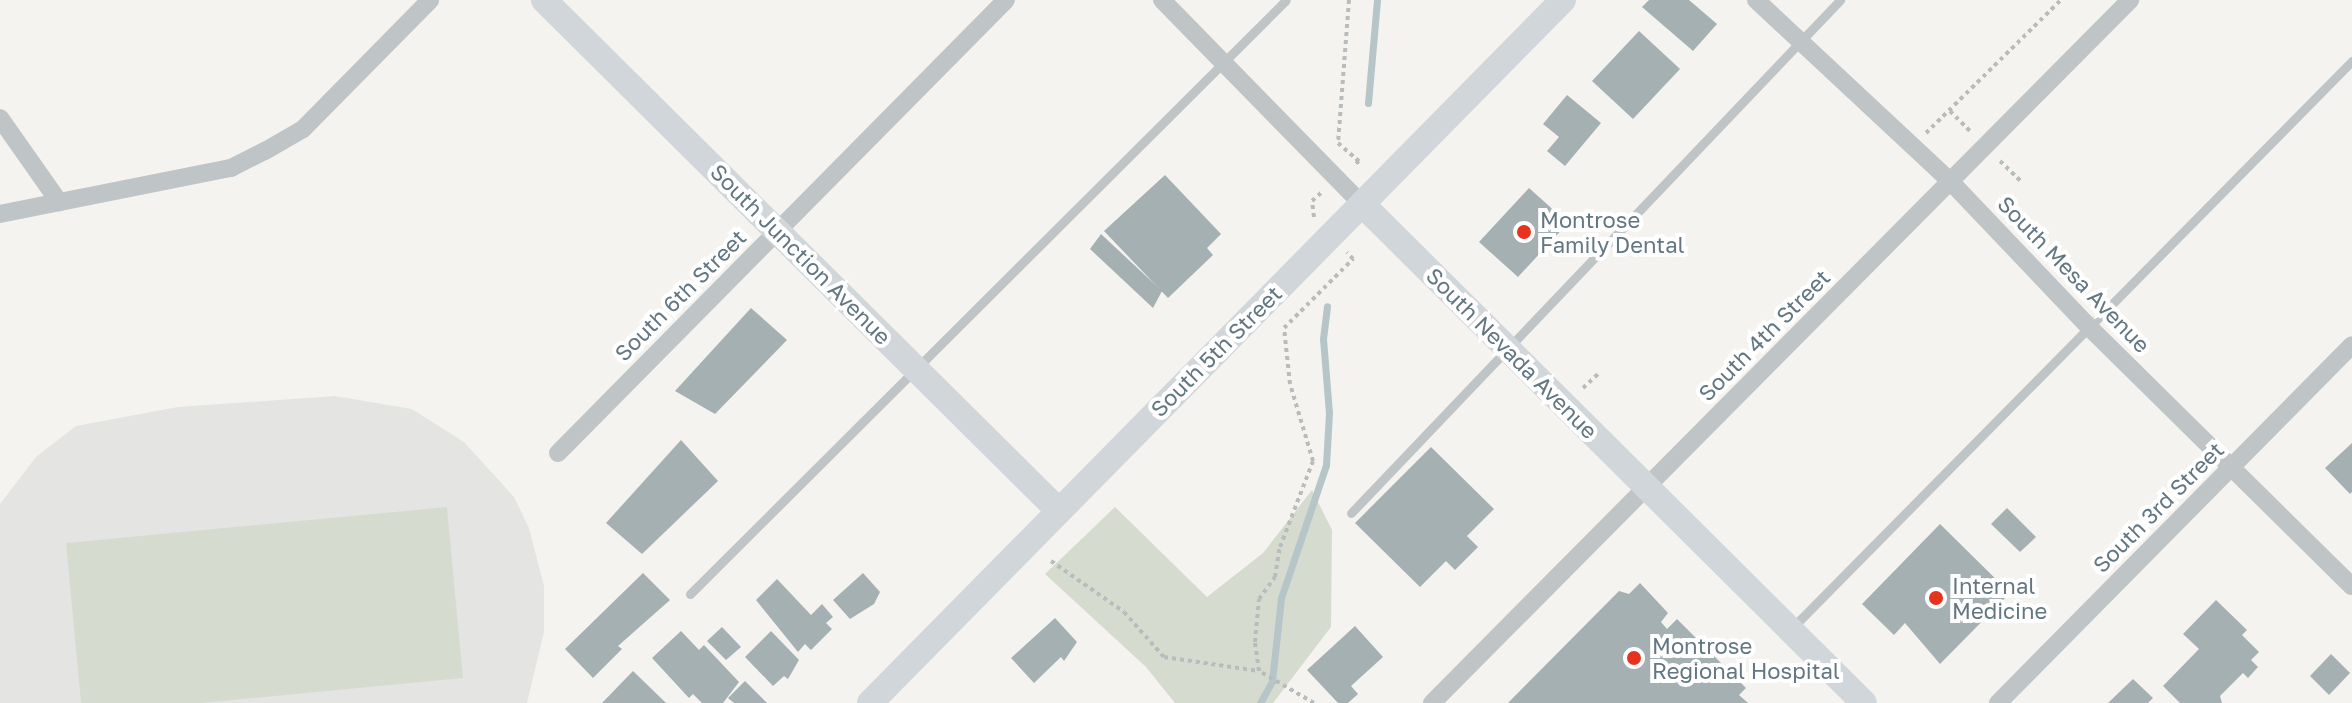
<!DOCTYPE html>
<html>
<head>
<meta charset="utf-8">
<style>
  body { margin:0 }
  #map { position:relative; width:2352px; height:703px; overflow:hidden; background:#f4f3ef; font-family:"Golos Text",sans-serif }
  div>[style] { position:absolute }
  [style*='--x'] { left:calc(var(--x)*1px); top:calc(var(--y)*1px); width:calc(var(--w)*1px); rotate:calc(var(--a)*1deg) }
  .built>* { inset:0; background:#e4e5e3 }
  .green>* { inset:0; background:#d6dbd0 }
  .stream>* { height:7px; margin:-3.5px; padding:0 3.5px; transform-origin:3.5px; border-radius:3.5px; background:#b6c5c7 }
  .building>* { inset:0; background:#a5b0b3 }
  .path>* { height:4px; margin-top:-2px; transform-origin:0; background:repeating-linear-gradient(90deg,#b9bcbd 0 4px,transparent 0 8px) }
  .lane>* { height:9px; margin:-4.5px; padding:0 4.5px; transform-origin:4.5px; border-radius:4.5px; background:#bfc4c6 }
  .street>* { height:18px; margin:-9px; padding:0 9px; transform-origin:9px; border-radius:9px; background:#bfc4c6 }
  .secondary>* { height:26px; margin:-13px; padding:0 13px; transform-origin:13px; border-radius:13px; background:#d0d6d9 }
  .dots>* { width:22px; height:22px; translate:-50% -50%; box-sizing:border-box; border:4px solid #fff; border-radius:50% }
  span { translate:-50% -50%; white-space:nowrap; text-align:center; line-height:1.15; -webkit-text-stroke:8px #fff; paint-order:stroke }
  .poi-label { font-size:22px; color:#627781 }
  .left { translate:0 -50%; text-align:left }
  .street-label { font-size:22px; color:#627781 }
</style>
</head>
<body>
<div id="map">
  <div class="built">
    <div style="clip-path:polygon(335px 396px,412px 409px,464px 442px,514px 497px,529px 528px,544px 586px,544px 632px,527px 703px,0 703px,0 504px,36px 457px,76px 426px,178px 407px)"></div>
  </div>
  <div class="green">
    <div style="clip-path:polygon(1312px 490px,1332px 530px,1331px 627px,1273px 703px,1175px 703px,1146px 667px,1045px 574px,1115px 507px,1207px 597px,1263px 553px)"></div>
    <div style="clip-path:polygon(447px 507px,463px 678px,201px 703px,81px 703px,66px 543px)"></div>
  </div>
  <div class="stream">
    <div style="--x:1368;--y:103;--w:103;--a:-85"></div>
    <div style="--x:1260;--y:703;--w:25;--a:-61"></div>
    <div style="--x:1272;--y:681;--w:83;--a:-83.8"></div>
    <div style="--x:1281;--y:598;--w:140;--a:-71.3"></div>
    <div style="--x:1326;--y:465;--w:52;--a:-86.7"></div>
    <div style="--x:1329;--y:413;--w:74;--a:-94.6"></div>
    <div style="--x:1323;--y:339;--w:33;--a:-83"></div>
  </div>
  <div class="building">
    <div style="clip-path:polygon(1649px 0,1689px 0,1717px 24px,1693px 51px,1642px 7px)"></div>
    <div style="clip-path:polygon(1639px 31px,1680px 69px,1633px 119px,1592px 81px)"></div>
    <div style="clip-path:polygon(1567px 95px,1601px 123px,1565px 166px,1547px 151px,1559px 137px,1543px 124px)"></div>
    <div style="clip-path:polygon(1165px 175px,1221px 234px,1207px 248px,1213px 255px,1168px 298px,1104px 231px)"></div>
    <div style="clip-path:polygon(1529px 188px,1568px 223px,1518px 277px,1479px 242px)"></div>
    <div style="clip-path:polygon(1101px 234px,1162px 291px,1153px 308px,1090px 249px)"></div>
    <div style="clip-path:polygon(751px 308px,787px 340px,715px 414px,675px 391px)"></div>
    <div style="clip-path:polygon(681px 440px,718px 481px,642px 554px,606px 523px)"></div>
    <div style="clip-path:polygon(2352px 443px,2352px 492px,2350px 494px,2325px 468px)"></div>
    <div style="clip-path:polygon(1431px 447px,1494px 509px,1467px 536px,1478px 547px,1455px 570px,1446px 561px,1420px 587px,1355px 523px)"></div>
    <div style="clip-path:polygon(2007px 508px,2036px 537px,2020px 552px,1991px 524px)"></div>
    <div style="clip-path:polygon(1940px 524px,2010px 593px,1940px 664px,1905px 623px,1894px 635px,1862px 604px)"></div>
    <div style="clip-path:polygon(643px 573px,670px 600px,618px 646px,622px 649px,593px 678px,565px 649px)"></div>
    <div style="clip-path:polygon(863px 573px,880px 592px,874px 604px,850px 619px,833px 600px)"></div>
    <div style="clip-path:polygon(777px 579px,811px 615px,822px 604px,833px 617px,826px 623px,832px 629px,811px 650px,805px 644px,798px 652px,756px 600px)"></div>
    <div style="clip-path:polygon(1640px 583px,1668px 613px,1661px 622px,1667px 629px,1677px 619px,1746px 688px,1739px 695px,1748px 703px,1508px 703px,1619px 591px,1629px 594px)"></div>
    <div style="clip-path:polygon(2216px 600px,2247px 630px,2242px 635px,2259px 652px,2251px 660px,2258px 667px,2248px 678px,2243px 673px,2220px 696px,2222px 703px,2180px 703px,2163px 686px,2199px 649px,2183px 634px)"></div>
    <div style="clip-path:polygon(1055px 618px,1077px 642px,1064px 661px,1061px 657px,1034px 683px,1011px 658px)"></div>
    <div style="clip-path:polygon(1355px 626px,1383px 657px,1351px 686px,1358px 694px,1348px 703px,1338px 703px,1307px 670px)"></div>
    <div style="clip-path:polygon(722px 627px,741px 647px,726px 660px,707px 641px)"></div>
    <div style="clip-path:polygon(681px 631px,699px 650px,704px 645px,739px 682px,723px 703px,702px 703px,693px 694px,689px 698px,652px 658px)"></div>
    <div style="clip-path:polygon(771px 631px,799px 660px,788px 679px,784px 676px,773px 686px,745px 657px)"></div>
    <div style="clip-path:polygon(2331px 654px,2350px 673px,2329px 695px,2310px 676px)"></div>
    <div style="clip-path:polygon(633px 671px,666px 703px,602px 703px)"></div>
    <div style="clip-path:polygon(2133px 679px,2153px 698px,2148px 703px,2108px 703px)"></div>
    <div style="clip-path:polygon(745px 681px,767px 703px,734px 703px,728px 698px)"></div>
  </div>
  <div class="path">
    <div style="--x:1349;--y:0;--w:143;--a:94.4"></div>
    <div style="--x:1338;--y:143;--w:28;--a:41"></div>
    <div style="--x:1359;--y:161;--w:6;--a:141"></div>
    <div style="--x:1950;--y:111;--w:30;--a:45"></div>
    <div style="--x:1926;--y:133;--w:190;--a:-44.6"></div>
    <div style="--x:2000;--y:161;--w:28;--a:44"></div>
    <div style="--x:1314;--y:217;--w:16;--a:-97"></div>
    <div style="--x:1312;--y:201;--w:15;--a:-42"></div>
    <div style="--x:1583;--y:388;--w:22;--a:-43"></div>
    <div style="--x:1051;--y:561;--w:89;--a:34.9"></div>
    <div style="--x:1124;--y:612;--w:60;--a:48.4"></div>
    <div style="--x:1164;--y:657;--w:96;--a:8.4"></div>
    <div style="--x:1314;--y:703;--w:64;--a:-149.8"></div>
    <div style="--x:1259;--y:671;--w:29;--a:-98"></div>
    <div style="--x:1255;--y:642;--w:43;--a:-84.7"></div>
    <div style="--x:1259;--y:599;--w:27;--a:-54"></div>
    <div style="--x:1275;--y:577;--w:30;--a:-81"></div>
    <div style="--x:1280;--y:547;--w:92;--a:-69"></div>
    <div style="--x:1313;--y:461;--w:80;--a:-106.6"></div>
    <div style="--x:1290;--y:384;--w:56;--a:-96.1"></div>
    <div style="--x:1284;--y:328;--w:98;--a:-45"></div>
    <div style="--x:1353;--y:259;--w:9;--a:-131"></div>
  </div>
  <div class="lane">
    <div style="--x:1351;--y:513;--w:709;--a:-46.37"></div>
    <div style="--x:690;--y:594;--w:841;--a:-44.9"></div>
    <div style="--x:1793;--y:627;--w:796;--a:-45.36"></div>
  </div>
  <div class="street">
    <div style="--x:1162;--y:0;--w:287;--a:45.6"></div>
    <div style="--x:1756;--y:0;--w:265;--a:43"></div>
    <div style="--x:1950;--y:181;--w:204;--a:46.4"></div>
    <div style="--x:2091;--y:329;--w:366;--a:44.6"></div>
    <div style="--x:0;--y:118;--w:103;--a:54.9"></div>
    <div style="--x:0;--y:214;--w:236;--a:-11.3"></div>
    <div style="--x:231;--y:168;--w:38;--a:-27"></div>
    <div style="--x:265;--y:151;--w:44;--a:-30.1"></div>
    <div style="--x:303;--y:129;--w:181;--a:-45.4"></div>
    <div style="--x:558;--y:453;--w:637;--a:-45.32"></div>
    <div style="--x:1432;--y:703;--w:991;--a:-45.2"></div>
    <div style="--x:1998;--y:703;--w:503;--a:-45.32"></div>
  </div>
  <div class="secondary">
    <div style="--x:544;--y:0;--w:723;--a:44.78"></div>
    <div style="--x:1363;--y:205;--w:706;--a:44.83"></div>
    <div style="--x:870;--y:703;--w:987;--a:-45.41"></div>
  </div>
  <div class="dots">
    <div style="left:1524px;top:232px;background:#e6321e"></div>
    <div style="left:1936px;top:598px;background:#e6321e"></div>
    <div style="left:1634px;top:658px;background:#e6321e"></div>
  </div>
  <div class="poi-label">
    <span class="left" style="left:1540px;top:232px">Montrose<br>Family Dental</span>
    <span class="left" style="left:1952px;top:598px">Internal<br>Medicine</span>
    <span class="left" style="left:1652px;top:658px">Montrose<br>Regional Hospital</span>
  </div>
  <div class="street-label">
    <span style="left:801px;top:254px;rotate:45deg">South Junction Avenue</span>
    <span style="left:2074px;top:274px;rotate:46deg">South Mesa Avenue</span>
    <span style="left:680px;top:295px;rotate:-45deg">South 6th Street</span>
    <span style="left:1764px;top:335px;rotate:-45deg">South 4th Street</span>
    <span style="left:1216px;top:351px;rotate:-45deg">South 5th Street</span>
    <span style="left:1512px;top:353px;rotate:45deg">South Nevada Avenue</span>
    <span style="left:2158px;top:507px;rotate:-45deg">South 3rd Street</span>
  </div>
</div>
</body>
</html>
